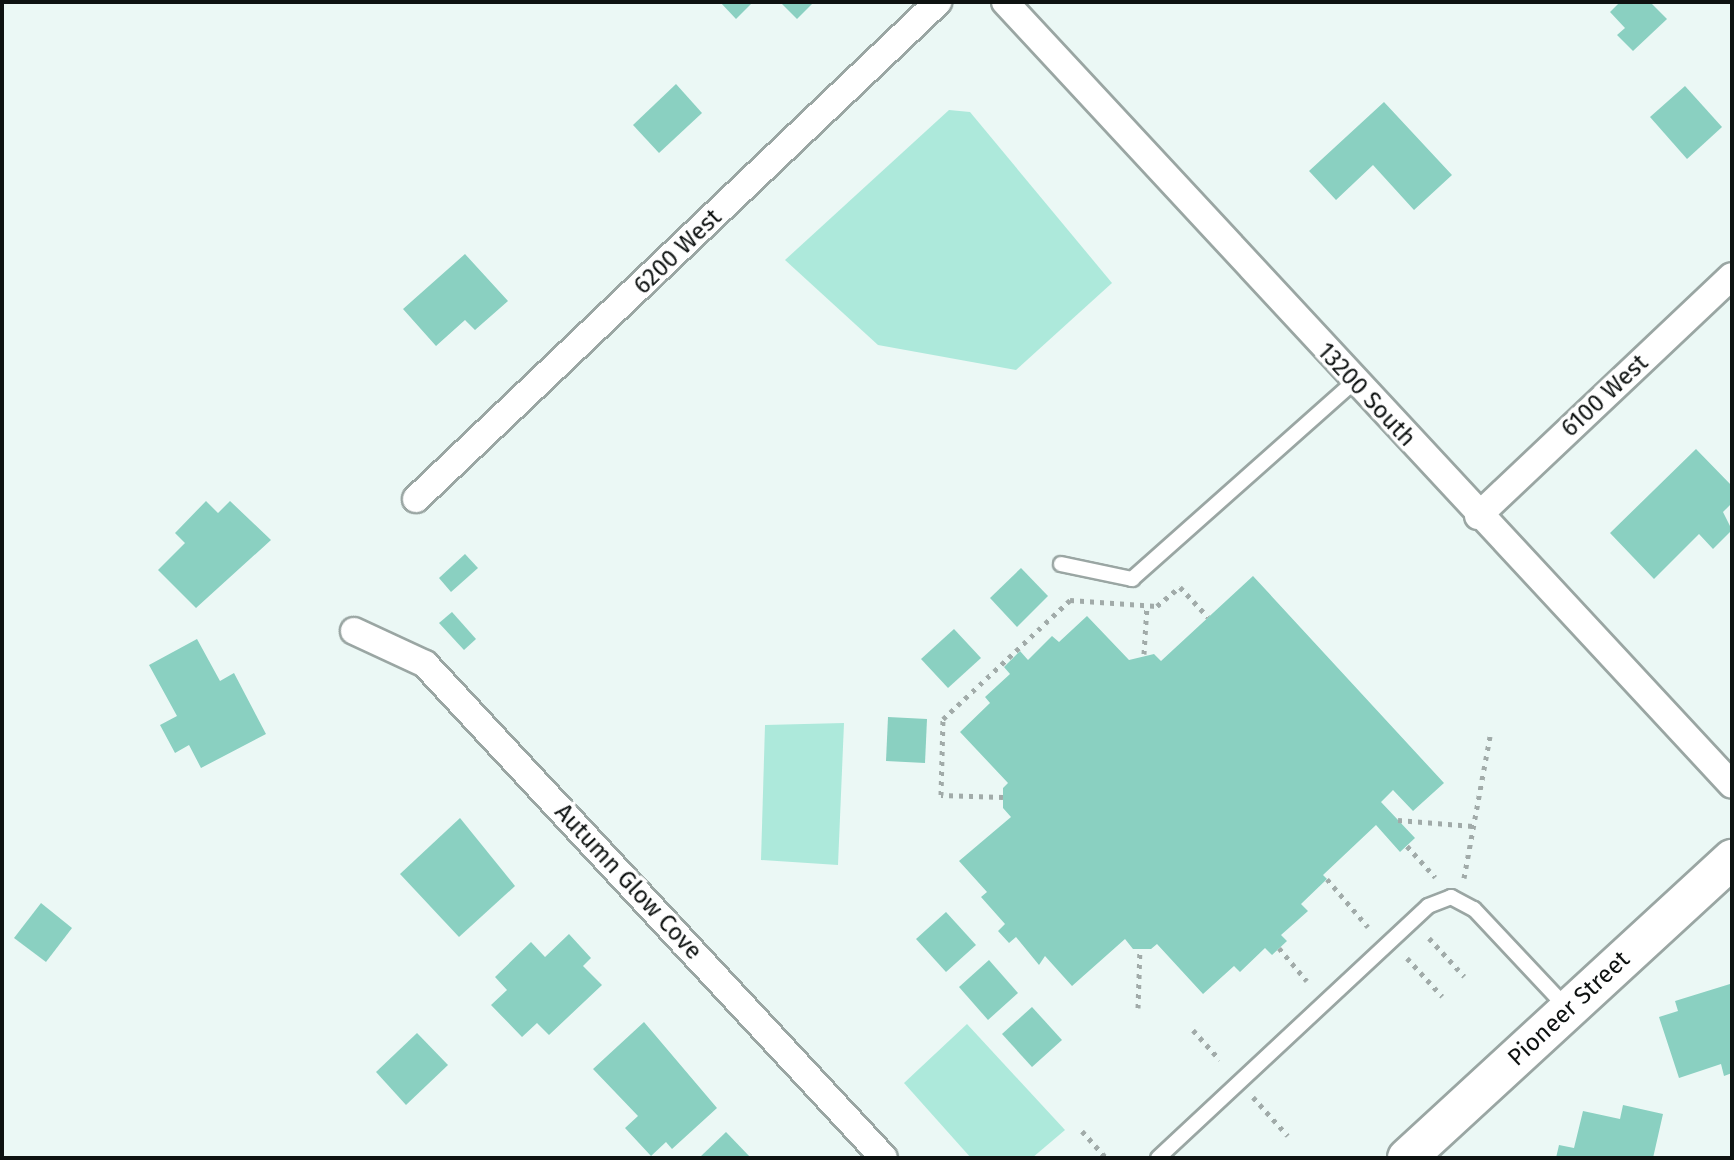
<!DOCTYPE html>
<html>
<head>
<meta charset="utf-8">
<style>
  body { margin:0 }
  #map { position:relative; width:1734px; height:1160px; overflow:hidden; background:#ebf8f5; font-family:"Fira Sans",sans-serif }
  div>[style] { position:absolute }
  [style*='--x'] { left:calc(var(--x)*1px); top:calc(var(--y)*1px); width:calc(var(--w)*1px); rotate:calc(var(--a)*1deg) }
  .green>* { inset:0; background:#ade9db }
  .building>* { inset:0; background:#8ad0c1 }
  .path>* { height:5px; margin-top:-2.5px; transform-origin:0; background:repeating-linear-gradient(90deg,#a1aba9 0 4px,transparent 0 10px) }
  .roads { filter:drop-shadow(2px 0 #9aa6a3) drop-shadow(-2px 0 #9aa6a3) drop-shadow(0 2px #9aa6a3) drop-shadow(0 -2px #9aa6a3) }
  .lane>* { height:14px; margin:-7px; padding:0 7px; transform-origin:7px; border-radius:7px; background:#fff }
  .street>* { height:26px; margin:-13px; padding:0 13px; transform-origin:13px; border-radius:13px; background:#fff }
  .secondary>* { height:38px; margin:-19px; padding:0 19px; transform-origin:19px; border-radius:19px; background:#fff }
  span { translate:-50% -50%; white-space:nowrap; text-align:center; line-height:1.15; -webkit-text-stroke:7px #fff; paint-order:stroke }
  .street-label { font-size:24px; color:#0e1211 }
  .frame { position:absolute; inset:0; border:4px solid #0e1211; pointer-events:none }
</style>
</head>
<body>
<div id="map">
  <div class="green">
    <div style="clip-path:polygon(949px 110px,970px 112px,1112px 283px,1016px 370px,878px 345px,785px 260px)"></div>
    <div style="clip-path:polygon(844px 723px,838px 865px,761px 860px,765px 725px)"></div>
    <div style="clip-path:polygon(967px 1024px,1065px 1130px,1032px 1158px,971px 1158px,904px 1083px)"></div>
  </div>
  <div class="building">
    <div style="clip-path:polygon(720px 2px,753px 2px,736px 19px)"></div>
    <div style="clip-path:polygon(780px 2px,814px 2px,797px 19px)"></div>
    <div style="clip-path:polygon(1620px 2px,1650px 2px,1667px 19px,1633px 51px,1617px 35px,1625px 28px,1610px 12px)"></div>
    <div style="clip-path:polygon(676px 84px,702px 113px,659px 153px,633px 125px)"></div>
    <div style="clip-path:polygon(1685px 86px,1722px 127px,1687px 159px,1650px 117px)"></div>
    <div style="clip-path:polygon(1384px 102px,1452px 175px,1414px 210px,1373px 165px,1336px 200px,1309px 171px)"></div>
    <div style="clip-path:polygon(465px 254px,508px 301px,475px 330px,465px 320px,436px 346px,403px 309px)"></div>
    <div style="clip-path:polygon(1696px 449px,1732px 486px,1732px 503px,1723px 512px,1732px 530px,1713px 549px,1699px 534px,1654px 579px,1610px 533px)"></div>
    <div style="clip-path:polygon(206px 501px,218px 513px,230px 501px,271px 540px,196px 608px,158px 570px,185px 543px,175px 533px)"></div>
    <div style="clip-path:polygon(465px 554px,478px 568px,451px 592px,439px 578px)"></div>
    <div style="clip-path:polygon(1021px 568px,1048px 596px,1017px 627px,990px 598px)"></div>
    <div style="clip-path:polygon(1253px 576px,1444px 783px,1413px 811px,1393px 790px,1381px 802px,1415px 838px,1400px 852px,1376px 825px,1323px 875px,1327px 879px,1301px 904px,1308px 911px,1281px 935px,1287px 941px,1272px 955px,1265px 948px,1240px 972px,1234px 966px,1203px 994px,1157px 944px,1151px 949px,1133px 949px,1125px 939px,1072px 986px,1045px 956px,1039px 965px,1016px 937px,1009px 943px,998px 931px,1005px 924px,981px 897px,987px 892px,959px 861px,1011px 817px,1003px 808px,1003px 788px,1008px 783px,960px 732px,990px 703px,985px 697px,1010px 674px,1004px 667px,1020px 651px,1028px 660px,1052px 636px,1059px 642px,1087px 616px,1129px 660px,1154px 654px,1161px 661px)"></div>
    <div style="clip-path:polygon(452px 612px,476px 639px,464px 650px,439px 623px)"></div>
    <div style="clip-path:polygon(954px 629px,981px 658px,948px 688px,921px 659px)"></div>
    <div style="clip-path:polygon(197px 639px,220px 681px,234px 673px,266px 734px,201px 768px,189px 745px,175px 753px,160px 725px,177px 716px,149px 665px)"></div>
    <div style="clip-path:polygon(888px 717px,927px 719px,925px 763px,886px 761px)"></div>
    <div style="clip-path:polygon(460px 818px,515px 886px,459px 937px,400px 874px)"></div>
    <div style="clip-path:polygon(41px 903px,72px 928px,46px 962px,14px 938px)"></div>
    <div style="clip-path:polygon(946px 912px,976px 945px,946px 972px,916px 939px)"></div>
    <div style="clip-path:polygon(569px 934px,591px 958px,583px 966px,602px 985px,549px 1035px,537px 1023px,522px 1037px,491px 1005px,507px 990px,495px 977px,531px 942px,545px 957px)"></div>
    <div style="clip-path:polygon(989px 960px,1018px 993px,988px 1020px,959px 987px)"></div>
    <div style="clip-path:polygon(1730px 984px,1732px 1073px,1724px 1076px,1721px 1064px,1679px 1078px,1659px 1017px,1678px 1011px,1675px 1001px)"></div>
    <div style="clip-path:polygon(1032px 1007px,1062px 1040px,1032px 1067px,1002px 1034px)"></div>
    <div style="clip-path:polygon(644px 1022px,717px 1108px,672px 1149px,666px 1142px,651px 1156px,625px 1128px,638px 1116px,593px 1069px)"></div>
    <div style="clip-path:polygon(417px 1033px,448px 1065px,406px 1105px,376px 1072px)"></div>
    <div style="clip-path:polygon(1623px 1105px,1663px 1114px,1653px 1158px,1556px 1158px,1559px 1145px,1574px 1148px,1583px 1111px,1620px 1119px)"></div>
    <div style="clip-path:polygon(726px 1132px,751px 1158px,699px 1158px)"></div>
  </div>
  <div class="path">
    <div style="--x:1144;--y:654;--w:49;--a:-86.5"></div>
    <div style="--x:1003;--y:797;--w:62;--a:-178.2"></div>
    <div style="--x:941;--y:795;--w:76;--a:-88.5"></div>
    <div style="--x:943;--y:719;--w:174;--a:-43.1"></div>
    <div style="--x:1070;--y:600;--w:87;--a:3.9"></div>
    <div style="--x:1157;--y:606;--w:30;--a:-40"></div>
    <div style="--x:1180;--y:587;--w:41;--a:47"></div>
    <div style="--x:1398;--y:820;--w:75;--a:4.6"></div>
    <div style="--x:1407;--y:846;--w:42;--a:47.9"></div>
    <div style="--x:1464;--y:878;--w:144;--a:-79.6"></div>
    <div style="--x:1327;--y:879;--w:63;--a:49.5"></div>
    <div style="--x:1429;--y:938;--w:52;--a:47.4"></div>
    <div style="--x:1279;--y:948;--w:43;--a:49.7"></div>
    <div style="--x:1407;--y:958;--w:52;--a:47.4"></div>
    <div style="--x:1138;--y:1008;--w:59;--a:-88.1"></div>
    <div style="--x:1193;--y:1030;--w:40;--a:48"></div>
    <div style="--x:1253;--y:1097;--w:52;--a:48.1"></div>
    <div style="--x:1082;--y:1131;--w:36;--a:48"></div>
  </div>
  <div class="roads">
    <div class="lane">
      <div style="--x:1061;--y:564;--w:73;--a:11.9"></div>
      <div style="--x:1132;--y:579;--w:297;--a:-41.6"></div>
      <div style="--x:1158;--y:1158;--w:369;--a:-43"></div>
      <div style="--x:1428;--y:906;--w:25;--a:-21"></div>
      <div style="--x:1451;--y:897;--w:26;--a:28"></div>
      <div style="--x:1474;--y:909;--w:137;--a:46.8"></div>
    </div>
    <div class="street">
      <div style="--x:1005;--y:2;--w:1068;--a:47.12"></div>
      <div style="--x:416;--y:499;--w:721;--a:-43.59"></div>
      <div style="--x:1478;--y:516;--w:349;--a:-43.4"></div>
      <div style="--x:354;--y:631;--w:78;--a:24.9"></div>
      <div style="--x:425;--y:664;--w:674;--a:47.1"></div>
    </div>
    <div class="secondary">
      <div style="--x:1407;--y:1158;--w:442;--a:-42.6"></div>
    </div>
  </div>
  <div class="street-label">
    <span style="left:678px;top:252px;rotate:-44deg">6200 West</span>
    <span style="left:1366px;top:395px;rotate:47deg">13200 South</span>
    <span style="left:1605px;top:396px;rotate:-43deg">6100 West</span>
    <span style="left:628px;top:882px;rotate:47deg">Autumn Glow Cove</span>
    <span style="left:1569px;top:1009px;rotate:-43deg">Pioneer Street</span>
  </div>
  <div class="frame"></div>
</div>
</body>
</html>
